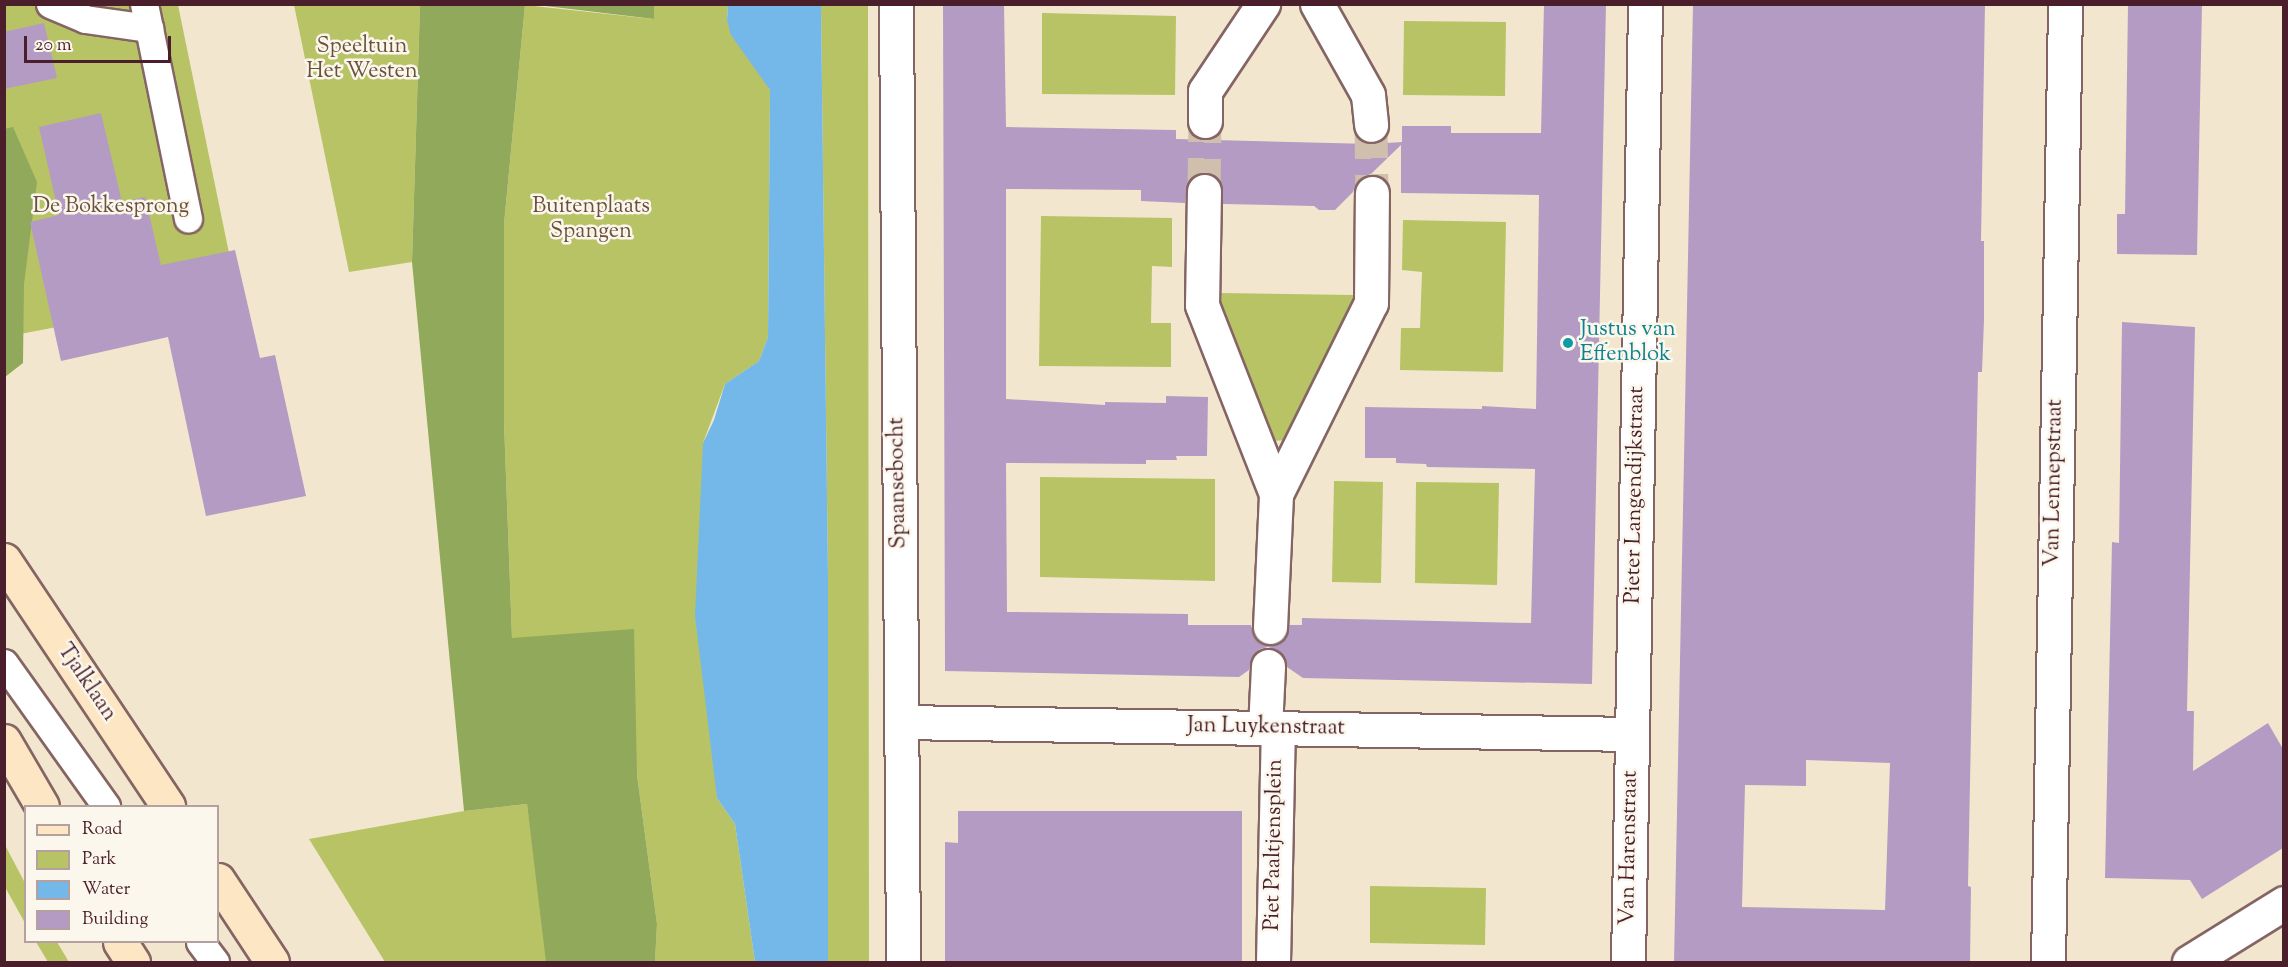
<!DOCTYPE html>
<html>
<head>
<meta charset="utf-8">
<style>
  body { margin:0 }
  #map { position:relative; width:2288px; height:967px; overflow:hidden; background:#f2e7ce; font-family:"Sorts Mill Goudy",serif }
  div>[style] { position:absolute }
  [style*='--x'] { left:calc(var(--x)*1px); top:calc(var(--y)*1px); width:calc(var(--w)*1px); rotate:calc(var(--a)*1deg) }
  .green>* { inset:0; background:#b7c365 }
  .forest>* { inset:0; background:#91a95a }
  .water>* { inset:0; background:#73b8e9 }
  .building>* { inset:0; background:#b49bc3 }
  .street-tunnel>* { height:33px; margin-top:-16.5px; transform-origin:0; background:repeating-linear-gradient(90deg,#d0bfad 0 33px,transparent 0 49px) }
  .roads { filter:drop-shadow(2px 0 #856564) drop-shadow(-2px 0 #856564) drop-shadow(0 2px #856564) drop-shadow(0 -2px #856564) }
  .lane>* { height:27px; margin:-13.5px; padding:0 13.5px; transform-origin:13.5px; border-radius:13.5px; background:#fff }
  .street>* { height:33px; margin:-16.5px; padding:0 16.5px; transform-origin:16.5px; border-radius:16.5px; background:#fff }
  .secondary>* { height:33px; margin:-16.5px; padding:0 16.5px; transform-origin:16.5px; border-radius:16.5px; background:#fce6c4 }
  .dots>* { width:16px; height:16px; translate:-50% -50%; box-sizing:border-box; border:3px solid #fbf7ec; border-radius:50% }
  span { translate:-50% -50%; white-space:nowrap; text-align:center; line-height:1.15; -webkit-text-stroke:5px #fbf7ec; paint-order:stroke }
  .park-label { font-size:22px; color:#6b503c }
  .culture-label { font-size:22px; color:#0d838f }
  .left { translate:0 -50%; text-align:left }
  .street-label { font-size:22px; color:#4a1f2b }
  .frame { position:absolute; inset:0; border:6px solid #4a1f2b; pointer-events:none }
  .legend { position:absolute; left:24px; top:805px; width:195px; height:138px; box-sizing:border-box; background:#fbf7ec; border:2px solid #b4a19f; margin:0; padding:8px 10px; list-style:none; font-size:18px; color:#4a1f2b }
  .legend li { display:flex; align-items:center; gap:12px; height:30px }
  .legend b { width:30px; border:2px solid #b4a19f }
  .scale { position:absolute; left:24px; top:36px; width:147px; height:27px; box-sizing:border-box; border:3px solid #4a1f2b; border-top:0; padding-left:8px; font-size:18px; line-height:21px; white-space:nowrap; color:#4a1f2b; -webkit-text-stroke:4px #fbf7ec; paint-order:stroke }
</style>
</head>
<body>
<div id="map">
  <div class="green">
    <div style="clip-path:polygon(5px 5px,178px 5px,237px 292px,5px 337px)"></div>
    <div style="clip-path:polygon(294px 5px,420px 5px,412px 262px,349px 272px)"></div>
    <div style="clip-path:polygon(525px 5px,653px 19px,654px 5px,728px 5px,727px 20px,770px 90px,768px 337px,759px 361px,725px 384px,703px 443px,717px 798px,735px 824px,755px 962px,655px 962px,657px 924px,637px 775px,512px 638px,504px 422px,504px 224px)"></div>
    <div style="clip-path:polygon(821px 5px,868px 5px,869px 962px,828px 962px,828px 577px)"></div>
    <div style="clip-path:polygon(1042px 13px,1176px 16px,1175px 95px,1042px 94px)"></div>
    <div style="clip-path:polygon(1404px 21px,1506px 22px,1505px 96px,1403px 95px)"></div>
    <div style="clip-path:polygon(1041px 216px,1172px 218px,1172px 267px,1152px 266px,1151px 323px,1171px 323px,1171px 367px,1039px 366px)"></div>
    <div style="clip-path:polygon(1403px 220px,1506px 222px,1503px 372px,1400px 370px,1401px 328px,1420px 328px,1422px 272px,1402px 270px)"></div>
    <div style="clip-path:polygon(1218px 293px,1353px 295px,1353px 310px,1287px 440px,1272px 441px,1221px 310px)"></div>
    <div style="clip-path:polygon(1040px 477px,1215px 479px,1215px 581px,1040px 577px)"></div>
    <div style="clip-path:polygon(1334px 481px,1383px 482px,1381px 583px,1332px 582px)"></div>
    <div style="clip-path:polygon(1416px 482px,1499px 483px,1497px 585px,1415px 583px)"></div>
    <div style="clip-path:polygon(527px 804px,548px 962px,385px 962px,309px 839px,464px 811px)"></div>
    <div style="clip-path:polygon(5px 845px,25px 883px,25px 923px,5px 887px)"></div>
    <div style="clip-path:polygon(1370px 886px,1486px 888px,1485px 945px,1370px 943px)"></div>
    <div style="clip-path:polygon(36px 942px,57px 942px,69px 962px,48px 962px)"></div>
  </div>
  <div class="forest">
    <div style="clip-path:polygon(420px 5px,525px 5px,504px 224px,504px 422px,512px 638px,634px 629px,637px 775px,657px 924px,655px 962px,546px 962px,527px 804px,464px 811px,412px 262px)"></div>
    <div style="clip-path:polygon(537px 5px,654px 5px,654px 19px)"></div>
    <div style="clip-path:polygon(13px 127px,37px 182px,24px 284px,23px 363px,5px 377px,4px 129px)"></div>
  </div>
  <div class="water">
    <div style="clip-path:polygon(728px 5px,821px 5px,828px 577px,828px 962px,755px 962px,735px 824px,717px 798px,695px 616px,703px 443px,714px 420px,725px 384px,759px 361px,768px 337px,770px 90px,731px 35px,727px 20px)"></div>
  </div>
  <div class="building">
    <div style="clip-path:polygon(evenodd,943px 4px,1004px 4px,1006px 127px,1176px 130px,1176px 139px,1372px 144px,1402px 142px,1402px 126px,1451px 126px,1451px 133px,1541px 133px,1544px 4px,1606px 4px,1592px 684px,1303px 678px,1287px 667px,1285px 658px,1279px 651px,1268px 647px,1260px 649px,1253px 655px,1249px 670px,1239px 677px,945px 671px,943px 4px,1401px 145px,1401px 193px,1539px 195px,1536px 409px,1482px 406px,1482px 409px,1365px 407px,1365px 458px,1396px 458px,1396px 463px,1426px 464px,1427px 467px,1535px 469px,1531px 623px,1302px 618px,1302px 625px,1289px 625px,1285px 638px,1278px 644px,1270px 646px,1260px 643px,1254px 636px,1251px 625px,1188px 625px,1188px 614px,1007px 612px,1006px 463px,1146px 464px,1146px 460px,1177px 460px,1176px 456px,1207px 456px,1208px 397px,1166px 396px,1166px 403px,1105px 402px,1105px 405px,1006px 399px,1006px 189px,1141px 190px,1141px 201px,1185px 203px,1188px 181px,1195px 174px,1205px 172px,1213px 175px,1220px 181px,1223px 204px,1314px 206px,1319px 210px,1335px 210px,1353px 192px,1356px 183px,1362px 177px,1371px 174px,1401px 145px)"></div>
    <div style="clip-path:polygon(evenodd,1693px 4px,1985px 4px,1981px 241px,1984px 241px,1984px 320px,1982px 372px,1978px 372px,1974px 578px,1968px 886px,1971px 887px,1970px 963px,1674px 963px,1693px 4px,1806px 760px,1890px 763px,1885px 910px,1742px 907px,1745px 785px,1806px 786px,1806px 760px)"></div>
    <div style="clip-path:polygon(2128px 4px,2202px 4px,2197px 255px,2117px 254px,2117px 214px,2125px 214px)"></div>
    <div style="clip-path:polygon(44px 23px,57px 78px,4px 89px,4px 32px)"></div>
    <div style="clip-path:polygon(101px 113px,122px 202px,145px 197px,161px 265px,235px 250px,260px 358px,275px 355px,306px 496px,206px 516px,168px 337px,61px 361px,30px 222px,59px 215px,39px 127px)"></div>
    <div style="clip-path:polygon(2122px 322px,2195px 327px,2187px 711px,2194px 711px,2193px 771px,2268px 723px,2283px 749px,2283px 848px,2202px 899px,2190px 880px,2105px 878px,2112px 542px,2119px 543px)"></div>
    <div style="clip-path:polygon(958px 811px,1242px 811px,1242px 963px,945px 963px,945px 842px,958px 843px)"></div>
  </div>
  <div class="street-tunnel">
    <div style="--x:1371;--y:125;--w:68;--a:89.2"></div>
    <div style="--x:1204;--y:191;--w:70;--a:-89.2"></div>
  </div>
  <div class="roads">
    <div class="lane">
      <div style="--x:50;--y:4;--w:38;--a:23"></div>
      <div style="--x:85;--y:19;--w:65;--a:8"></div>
      <div style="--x:144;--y:4;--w:219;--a:78.4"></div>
      <div style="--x:4;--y:663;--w:176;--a:54.5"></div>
      <div style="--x:200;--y:942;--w:25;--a:53"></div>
    </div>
    <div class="street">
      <div style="--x:896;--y:4;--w:958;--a:89.58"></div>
      <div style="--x:1317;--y:4;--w:104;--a:60.7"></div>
      <div style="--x:1368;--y:95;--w:30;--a:84"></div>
      <div style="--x:1205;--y:121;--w:30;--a:-90"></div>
      <div style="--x:1205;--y:91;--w:105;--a:-56.3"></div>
      <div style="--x:1204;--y:191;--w:114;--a:91"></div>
      <div style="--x:1202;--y:305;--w:203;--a:68.6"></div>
      <div style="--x:1276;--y:494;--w:213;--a:-63.6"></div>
      <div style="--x:1371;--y:303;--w:110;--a:-89.5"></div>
      <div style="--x:1270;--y:627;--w:133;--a:-87.4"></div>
      <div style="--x:901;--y:722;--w:731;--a:0.94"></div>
      <div style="--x:1265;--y:728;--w:62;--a:-87.2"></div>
      <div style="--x:1273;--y:962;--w:235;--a:-88.8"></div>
      <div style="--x:1628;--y:962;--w:958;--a:-88.98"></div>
      <div style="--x:2048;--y:962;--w:958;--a:-88.98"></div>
      <div style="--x:2189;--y:962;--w:112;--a:-31.8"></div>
    </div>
    <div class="secondary">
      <div style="--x:4;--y:560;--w:296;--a:56.3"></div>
      <div style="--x:4;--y:741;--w:75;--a:59.7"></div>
      <div style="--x:218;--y:880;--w:98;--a:56.6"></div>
      <div style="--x:120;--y:942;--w:24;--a:57"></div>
    </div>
  </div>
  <div class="dots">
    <div style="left:1568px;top:343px;background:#0f9aa8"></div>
  </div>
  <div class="park-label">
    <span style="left:362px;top:60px">Speeltuin<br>Het Westen</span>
    <span style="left:591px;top:220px">Buitenplaats<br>Spangen</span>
    <span style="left:111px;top:208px">De Bokkesprong</span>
  </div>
  <div class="culture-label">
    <span class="left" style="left:1580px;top:343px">Justus van<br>Effenblok</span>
  </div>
  <div class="street-label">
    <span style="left:899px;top:483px;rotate:-91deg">Spaansebocht</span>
    <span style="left:2055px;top:483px;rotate:-89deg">Van Lennepstraat</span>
    <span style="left:1636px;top:495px;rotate:-89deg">Pieter Langendijkstraat</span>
    <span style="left:86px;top:683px;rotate:56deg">Tjalklaan</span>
    <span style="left:1266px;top:728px;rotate:1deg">Jan Luykenstraat</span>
    <span style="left:1275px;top:845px;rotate:-89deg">Piet Paaltjensplein</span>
    <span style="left:1630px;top:848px;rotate:-89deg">Van Harenstraat</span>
  </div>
  <div class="frame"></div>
  <ul class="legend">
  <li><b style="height:8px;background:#fce6c4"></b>Road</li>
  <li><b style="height:16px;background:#b7c365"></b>Park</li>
  <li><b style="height:16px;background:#73b8e9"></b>Water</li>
  <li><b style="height:16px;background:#b49bc3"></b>Building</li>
  </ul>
  <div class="scale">20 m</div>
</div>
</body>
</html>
